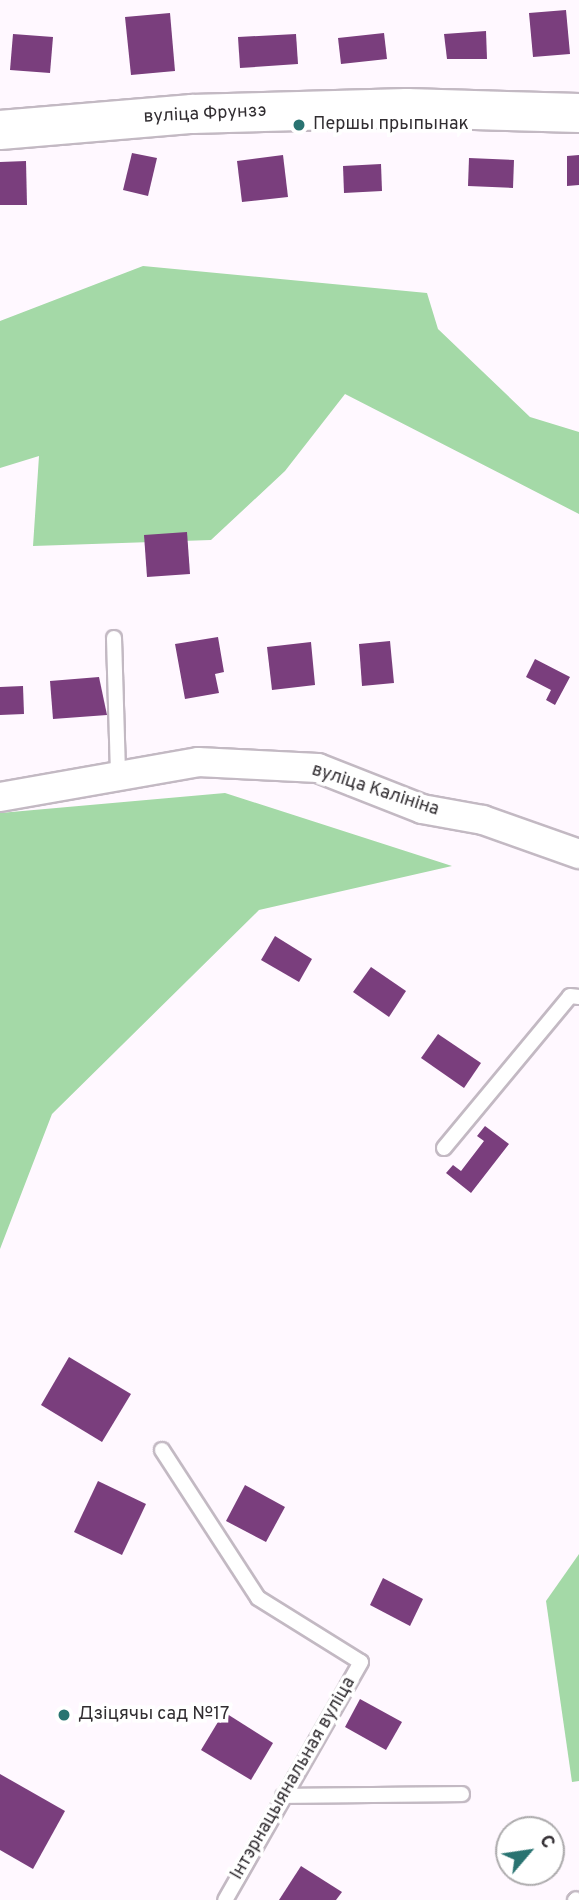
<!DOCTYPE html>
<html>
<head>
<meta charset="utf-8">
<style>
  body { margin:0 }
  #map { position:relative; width:579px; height:1900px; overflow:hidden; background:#fff8ff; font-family:Overpass,sans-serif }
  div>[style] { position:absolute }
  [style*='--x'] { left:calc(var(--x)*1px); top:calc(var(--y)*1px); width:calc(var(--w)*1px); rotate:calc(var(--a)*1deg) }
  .green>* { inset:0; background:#a4d9a7 }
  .building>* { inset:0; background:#7a3e7d }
  .roads { filter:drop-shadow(2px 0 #c3b9c3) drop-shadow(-2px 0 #c3b9c3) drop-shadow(0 2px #c3b9c3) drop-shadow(0 -2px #c3b9c3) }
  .lane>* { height:14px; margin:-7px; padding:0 7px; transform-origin:7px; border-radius:7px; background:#fff }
  .street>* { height:28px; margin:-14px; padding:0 14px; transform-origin:14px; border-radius:14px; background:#fff }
  .secondary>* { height:38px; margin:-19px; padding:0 19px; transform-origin:19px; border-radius:19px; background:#fff }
  .dots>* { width:19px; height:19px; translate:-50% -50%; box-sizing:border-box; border:4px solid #fff; border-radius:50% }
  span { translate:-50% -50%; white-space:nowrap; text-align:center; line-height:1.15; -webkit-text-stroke:7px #fff; paint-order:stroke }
  .street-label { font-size:18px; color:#312d31 }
  .poi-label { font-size:18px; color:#312d31 }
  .left { translate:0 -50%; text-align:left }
  .north { position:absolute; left:495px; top:1816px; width:70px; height:70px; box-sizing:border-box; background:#fff; border:2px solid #adabad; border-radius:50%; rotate:61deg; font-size:19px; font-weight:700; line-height:28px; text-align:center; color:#312d31 }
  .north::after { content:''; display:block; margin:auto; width:24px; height:32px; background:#297371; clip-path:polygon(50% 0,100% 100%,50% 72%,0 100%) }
</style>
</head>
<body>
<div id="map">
  <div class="green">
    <div style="clip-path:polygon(143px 266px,427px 293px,438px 329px,530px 417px,579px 432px,579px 514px,345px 394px,285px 471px,211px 540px,33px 546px,39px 456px,0 468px,0 321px)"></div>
    <div style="clip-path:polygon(225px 793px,452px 866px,259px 910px,52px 1114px,0 1249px,0 813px)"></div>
    <div style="clip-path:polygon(579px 1554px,579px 1781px,572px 1782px,546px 1601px)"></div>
  </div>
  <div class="building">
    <div style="clip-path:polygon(566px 10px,570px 54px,533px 57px,529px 13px)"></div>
    <div style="clip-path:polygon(170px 13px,175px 71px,131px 75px,125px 17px)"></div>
    <div style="clip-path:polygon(486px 31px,487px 59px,447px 59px,444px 34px)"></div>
    <div style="clip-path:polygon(384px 33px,387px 59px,341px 64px,338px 38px)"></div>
    <div style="clip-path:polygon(13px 34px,53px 37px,50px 73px,10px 70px)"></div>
    <div style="clip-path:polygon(296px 34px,298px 64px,240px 68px,238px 37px)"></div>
    <div style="clip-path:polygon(132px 153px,157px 158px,148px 196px,123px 190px)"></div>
    <div style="clip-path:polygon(283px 155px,288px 197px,242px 202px,237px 161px)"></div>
    <div style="clip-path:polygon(579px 155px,579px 185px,567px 186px,567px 156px)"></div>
    <div style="clip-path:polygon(469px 158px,514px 160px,513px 188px,468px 186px)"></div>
    <div style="clip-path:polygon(26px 161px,27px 205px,0 205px,0 162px)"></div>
    <div style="clip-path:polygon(381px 164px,382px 191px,344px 193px,343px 166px)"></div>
    <div style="clip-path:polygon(187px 532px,190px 574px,147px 577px,144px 535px)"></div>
    <div style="clip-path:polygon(218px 637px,224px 672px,215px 674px,219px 693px,185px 699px,175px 644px)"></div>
    <div style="clip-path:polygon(390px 641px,394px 683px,362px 686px,359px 644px)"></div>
    <div style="clip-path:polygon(311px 642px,315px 685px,272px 690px,267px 647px)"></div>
    <div style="clip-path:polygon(535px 659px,570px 677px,555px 705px,546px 700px,551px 690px,526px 677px)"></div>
    <div style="clip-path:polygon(99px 677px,107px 715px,53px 719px,50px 681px)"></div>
    <div style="clip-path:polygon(23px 686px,24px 714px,0 715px,0 687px)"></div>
    <div style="clip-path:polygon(275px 936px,312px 959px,299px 982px,261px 960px)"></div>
    <div style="clip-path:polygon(371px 967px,406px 991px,389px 1017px,353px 992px)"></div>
    <div style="clip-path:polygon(438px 1034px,481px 1063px,464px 1088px,421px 1058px)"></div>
    <div style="clip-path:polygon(485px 1126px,509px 1144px,471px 1193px,446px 1173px,453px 1165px,461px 1171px,484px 1141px,477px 1136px)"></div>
    <div style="clip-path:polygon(69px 1357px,131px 1394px,102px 1442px,41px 1405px)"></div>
    <div style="clip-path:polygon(98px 1481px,146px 1504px,122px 1555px,74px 1532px)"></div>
    <div style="clip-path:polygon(245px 1485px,285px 1507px,266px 1542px,226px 1521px)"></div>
    <div style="clip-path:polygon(383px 1578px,423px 1599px,410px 1626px,370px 1605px)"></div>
    <div style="clip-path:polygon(360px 1699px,402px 1722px,386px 1750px,345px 1727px)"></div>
    <div style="clip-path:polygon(224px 1712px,273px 1743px,251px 1780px,201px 1750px)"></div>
    <div style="clip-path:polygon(0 1774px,65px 1811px,33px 1869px,0 1850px)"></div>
    <div style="clip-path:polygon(301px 1866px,342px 1892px,336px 1900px,279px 1900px)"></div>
  </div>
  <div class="roads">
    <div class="lane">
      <div style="--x:114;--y:638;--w:138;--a:88.3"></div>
      <div style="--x:444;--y:1148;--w:197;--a:-50.3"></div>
      <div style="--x:570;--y:996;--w:9;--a:6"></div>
      <div style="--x:162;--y:1450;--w:176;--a:57"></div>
      <div style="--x:258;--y:1598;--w:121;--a:31.9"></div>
      <div style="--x:361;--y:1662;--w:274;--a:119.7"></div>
      <div style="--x:283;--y:1796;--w:179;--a:-0.6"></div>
      <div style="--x:575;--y:1900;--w:1;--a:-45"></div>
    </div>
    <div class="street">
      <div style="--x:0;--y:797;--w:201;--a:-10"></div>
      <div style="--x:198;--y:762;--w:120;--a:2.9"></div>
      <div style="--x:318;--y:768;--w:112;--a:21.5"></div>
      <div style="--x:422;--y:809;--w:62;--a:10.2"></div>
      <div style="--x:483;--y:820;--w:102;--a:19.5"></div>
    </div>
    <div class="secondary">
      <div style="--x:0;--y:130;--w:193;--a:-4.8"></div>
      <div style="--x:192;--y:114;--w:215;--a:-1.6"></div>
      <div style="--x:407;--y:108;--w:172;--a:1.7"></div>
    </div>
  </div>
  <div class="dots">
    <div style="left:299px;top:125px;background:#297371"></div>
    <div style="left:64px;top:1715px;background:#297371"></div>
  </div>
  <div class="street-label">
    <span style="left:205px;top:115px;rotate:-3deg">вуліца Фрунзэ</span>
    <span style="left:375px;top:791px;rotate:18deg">вуліца Калініна</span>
    <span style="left:294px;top:1779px;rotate:-60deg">Інтэрнацыянальная вуліца</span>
  </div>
  <div class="poi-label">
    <span class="left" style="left:313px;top:125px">Першы прыпынак</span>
    <span class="left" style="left:78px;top:1715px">Дзіцячы сад №17</span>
  </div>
  <div class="north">С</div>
</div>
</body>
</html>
